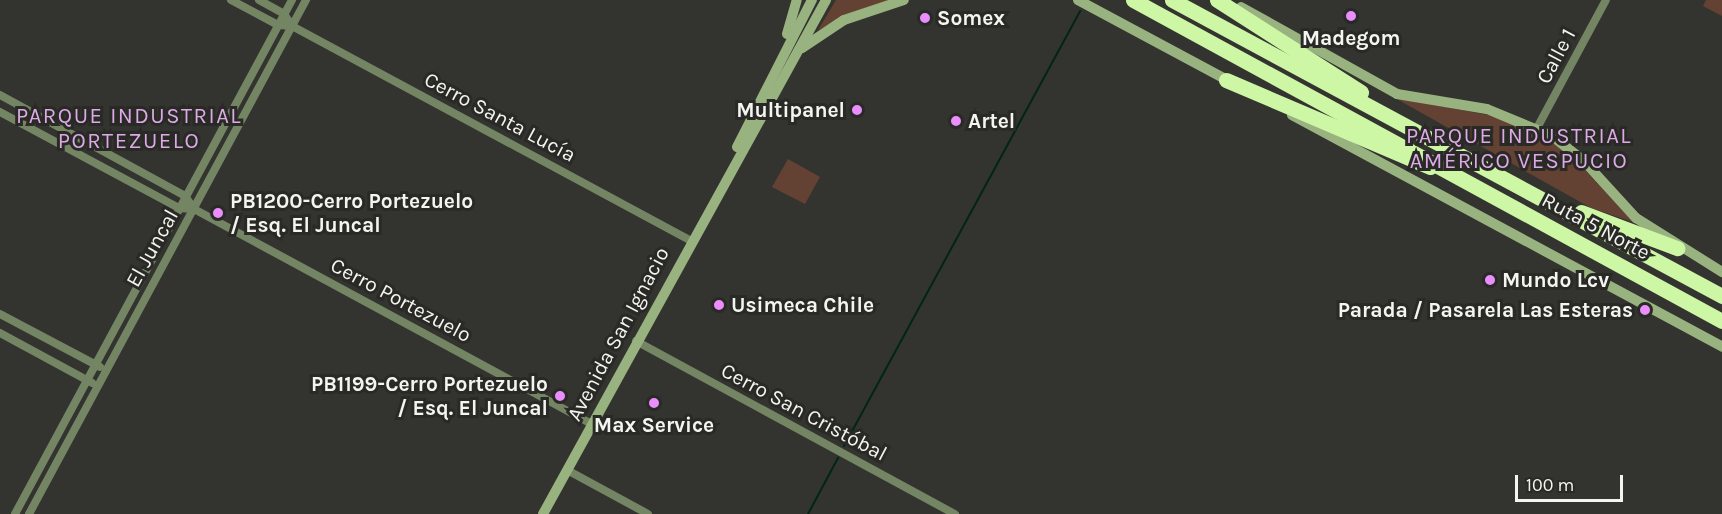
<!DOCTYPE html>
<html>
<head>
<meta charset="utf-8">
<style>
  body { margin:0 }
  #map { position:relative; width:1722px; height:514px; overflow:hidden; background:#33332f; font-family:Karla,sans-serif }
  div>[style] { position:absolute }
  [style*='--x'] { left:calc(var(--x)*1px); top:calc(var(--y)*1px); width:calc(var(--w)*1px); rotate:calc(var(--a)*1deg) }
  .green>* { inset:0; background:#644233 }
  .stream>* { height:2px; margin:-1px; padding:0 1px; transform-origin:1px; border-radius:1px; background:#002615 }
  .minor>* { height:8px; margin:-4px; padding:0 4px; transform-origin:4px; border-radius:4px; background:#748564 }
  .secondary>* { height:10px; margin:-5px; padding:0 5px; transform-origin:5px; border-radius:5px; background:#98b37f }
  .motorway>* { height:15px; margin:-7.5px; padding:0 7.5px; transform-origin:7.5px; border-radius:7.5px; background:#cdf6a5 }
  .dots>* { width:16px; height:16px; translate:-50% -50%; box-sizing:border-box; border:3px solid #292925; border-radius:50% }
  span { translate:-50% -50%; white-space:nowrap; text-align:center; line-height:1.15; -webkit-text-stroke:6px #292925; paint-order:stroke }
  .poi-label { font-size:21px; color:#f4f4f1; font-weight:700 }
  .left { translate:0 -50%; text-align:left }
  .right { translate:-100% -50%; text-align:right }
  .street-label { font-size:21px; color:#f4f4f1 }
  .neighbourhood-label { font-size:22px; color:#ddaae7; letter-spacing:1.5px }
  .scale { position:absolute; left:1515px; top:475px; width:108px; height:27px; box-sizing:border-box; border:3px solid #f4f4f1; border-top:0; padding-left:8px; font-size:18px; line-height:21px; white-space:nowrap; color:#f4f4f1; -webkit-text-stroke:4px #292925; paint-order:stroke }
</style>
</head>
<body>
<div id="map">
  <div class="green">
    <div style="clip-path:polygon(836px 0,894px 0,818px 30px)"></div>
    <div style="clip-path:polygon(1706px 0,1722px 0,1722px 16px,1703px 6px)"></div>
    <div style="clip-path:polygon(1395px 98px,1494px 116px,1544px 138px,1569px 153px,1633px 222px,1591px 208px)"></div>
    <div style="clip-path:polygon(788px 159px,820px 177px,805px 204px,772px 187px)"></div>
  </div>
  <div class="stream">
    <div style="--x:844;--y:446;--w:495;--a:-61.5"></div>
    <div style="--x:808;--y:514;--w:64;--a:-61.8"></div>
  </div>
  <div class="minor">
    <div style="--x:231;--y:0;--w:53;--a:28"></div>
    <div style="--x:278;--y:25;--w:14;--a:4"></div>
    <div style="--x:292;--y:26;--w:452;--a:28.3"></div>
    <div style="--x:259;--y:0;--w:29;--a:29"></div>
    <div style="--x:284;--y:14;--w:14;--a:56"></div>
    <div style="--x:0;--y:95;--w:211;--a:28.6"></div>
    <div style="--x:185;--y:196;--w:16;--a:55"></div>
    <div style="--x:0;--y:112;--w:203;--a:28.2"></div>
    <div style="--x:179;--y:208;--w:15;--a:4"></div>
    <div style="--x:194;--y:209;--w:451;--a:28.4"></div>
    <div style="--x:1537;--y:128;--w:145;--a:-61.7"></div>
    <div style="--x:0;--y:314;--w:113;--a:27.9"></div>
    <div style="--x:0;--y:333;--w:105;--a:28.5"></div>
    <div style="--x:636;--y:341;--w:363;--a:28.5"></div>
    <div style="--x:567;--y:470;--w:92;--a:28.5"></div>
    <div style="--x:15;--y:514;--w:584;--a:-61.68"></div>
    <div style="--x:29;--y:514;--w:584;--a:-61.68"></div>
  </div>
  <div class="secondary">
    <div style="--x:1078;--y:0;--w:174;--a:28.2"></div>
    <div style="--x:1241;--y:7;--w:179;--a:29.1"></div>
    <div style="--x:1397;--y:94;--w:91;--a:9.5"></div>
    <div style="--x:1487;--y:109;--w:70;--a:22.6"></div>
    <div style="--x:1552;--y:136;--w:39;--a:38"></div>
    <div style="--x:1583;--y:160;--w:79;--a:47.6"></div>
    <div style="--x:1636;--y:218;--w:102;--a:32.1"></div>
    <div style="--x:787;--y:34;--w:35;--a:-74"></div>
    <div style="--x:802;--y:48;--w:50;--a:-33.7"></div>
    <div style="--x:844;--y:20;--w:63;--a:-18.4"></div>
    <div style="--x:1292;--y:115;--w:489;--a:28.3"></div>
    <div style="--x:737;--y:147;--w:165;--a:-63"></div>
    <div style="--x:543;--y:514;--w:587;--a:-61.16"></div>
  </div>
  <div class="motorway">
    <div style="--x:1133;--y:0;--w:671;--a:28.59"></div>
    <div style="--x:1172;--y:0;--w:625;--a:28.29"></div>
    <div style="--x:1217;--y:0;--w:171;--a:32.6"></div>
    <div style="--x:1226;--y:80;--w:222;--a:23.1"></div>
    <div style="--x:1581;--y:212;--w:103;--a:20.6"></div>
  </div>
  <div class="dots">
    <div style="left:1351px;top:16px;background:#ea8dfd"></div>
    <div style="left:925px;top:18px;background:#ea8dfd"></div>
    <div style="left:857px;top:110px;background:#ea8dfd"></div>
    <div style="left:956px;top:121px;background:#ea8dfd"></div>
    <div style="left:218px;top:213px;background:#ea8dfd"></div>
    <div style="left:1490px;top:280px;background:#ea8dfd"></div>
    <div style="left:719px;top:305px;background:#ea8dfd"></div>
    <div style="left:1645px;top:310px;background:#ea8dfd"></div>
    <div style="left:560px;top:396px;background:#ea8dfd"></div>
    <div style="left:654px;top:403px;background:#ea8dfd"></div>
  </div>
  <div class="poi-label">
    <span class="left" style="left:937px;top:18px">Somex</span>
    <span style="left:1351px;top:38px">Madegom</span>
    <span class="right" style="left:845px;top:110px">Multipanel</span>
    <span class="left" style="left:968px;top:121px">Artel</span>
    <span class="left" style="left:230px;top:213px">PB1200-Cerro Portezuelo<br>/ Esq. El Juncal</span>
    <span class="left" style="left:1502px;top:280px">Mundo Lcv</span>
    <span class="left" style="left:731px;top:305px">Usimeca Chile</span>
    <span class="right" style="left:1633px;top:310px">Parada / Pasarela Las Esteras</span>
    <span class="right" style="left:548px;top:396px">PB1199-Cerro Portezuelo<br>/ Esq. El Juncal</span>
    <span style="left:654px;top:425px">Max Service</span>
  </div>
  <div class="street-label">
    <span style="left:1556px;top:56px;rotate:-62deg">Calle 1</span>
    <span style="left:500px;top:117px;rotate:28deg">Cerro Santa Lucía</span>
    <span style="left:1596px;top:226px;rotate:28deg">Ruta 5 Norte</span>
    <span style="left:152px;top:248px;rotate:-61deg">El Juncal</span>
    <span style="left:401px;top:300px;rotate:28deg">Cerro Portezuelo</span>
    <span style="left:618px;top:334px;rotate:-62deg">Avenida San Ignacio</span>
    <span style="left:804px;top:412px;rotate:28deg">Cerro San Cristóbal</span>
  </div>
  <div class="neighbourhood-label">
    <span style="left:129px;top:129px">PARQUE INDUSTRIAL<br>PORTEZUELO</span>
    <span style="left:1519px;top:149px">PARQUE INDUSTRIAL<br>AMÉRICO VESPUCIO</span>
  </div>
  <div class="scale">100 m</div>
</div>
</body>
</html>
